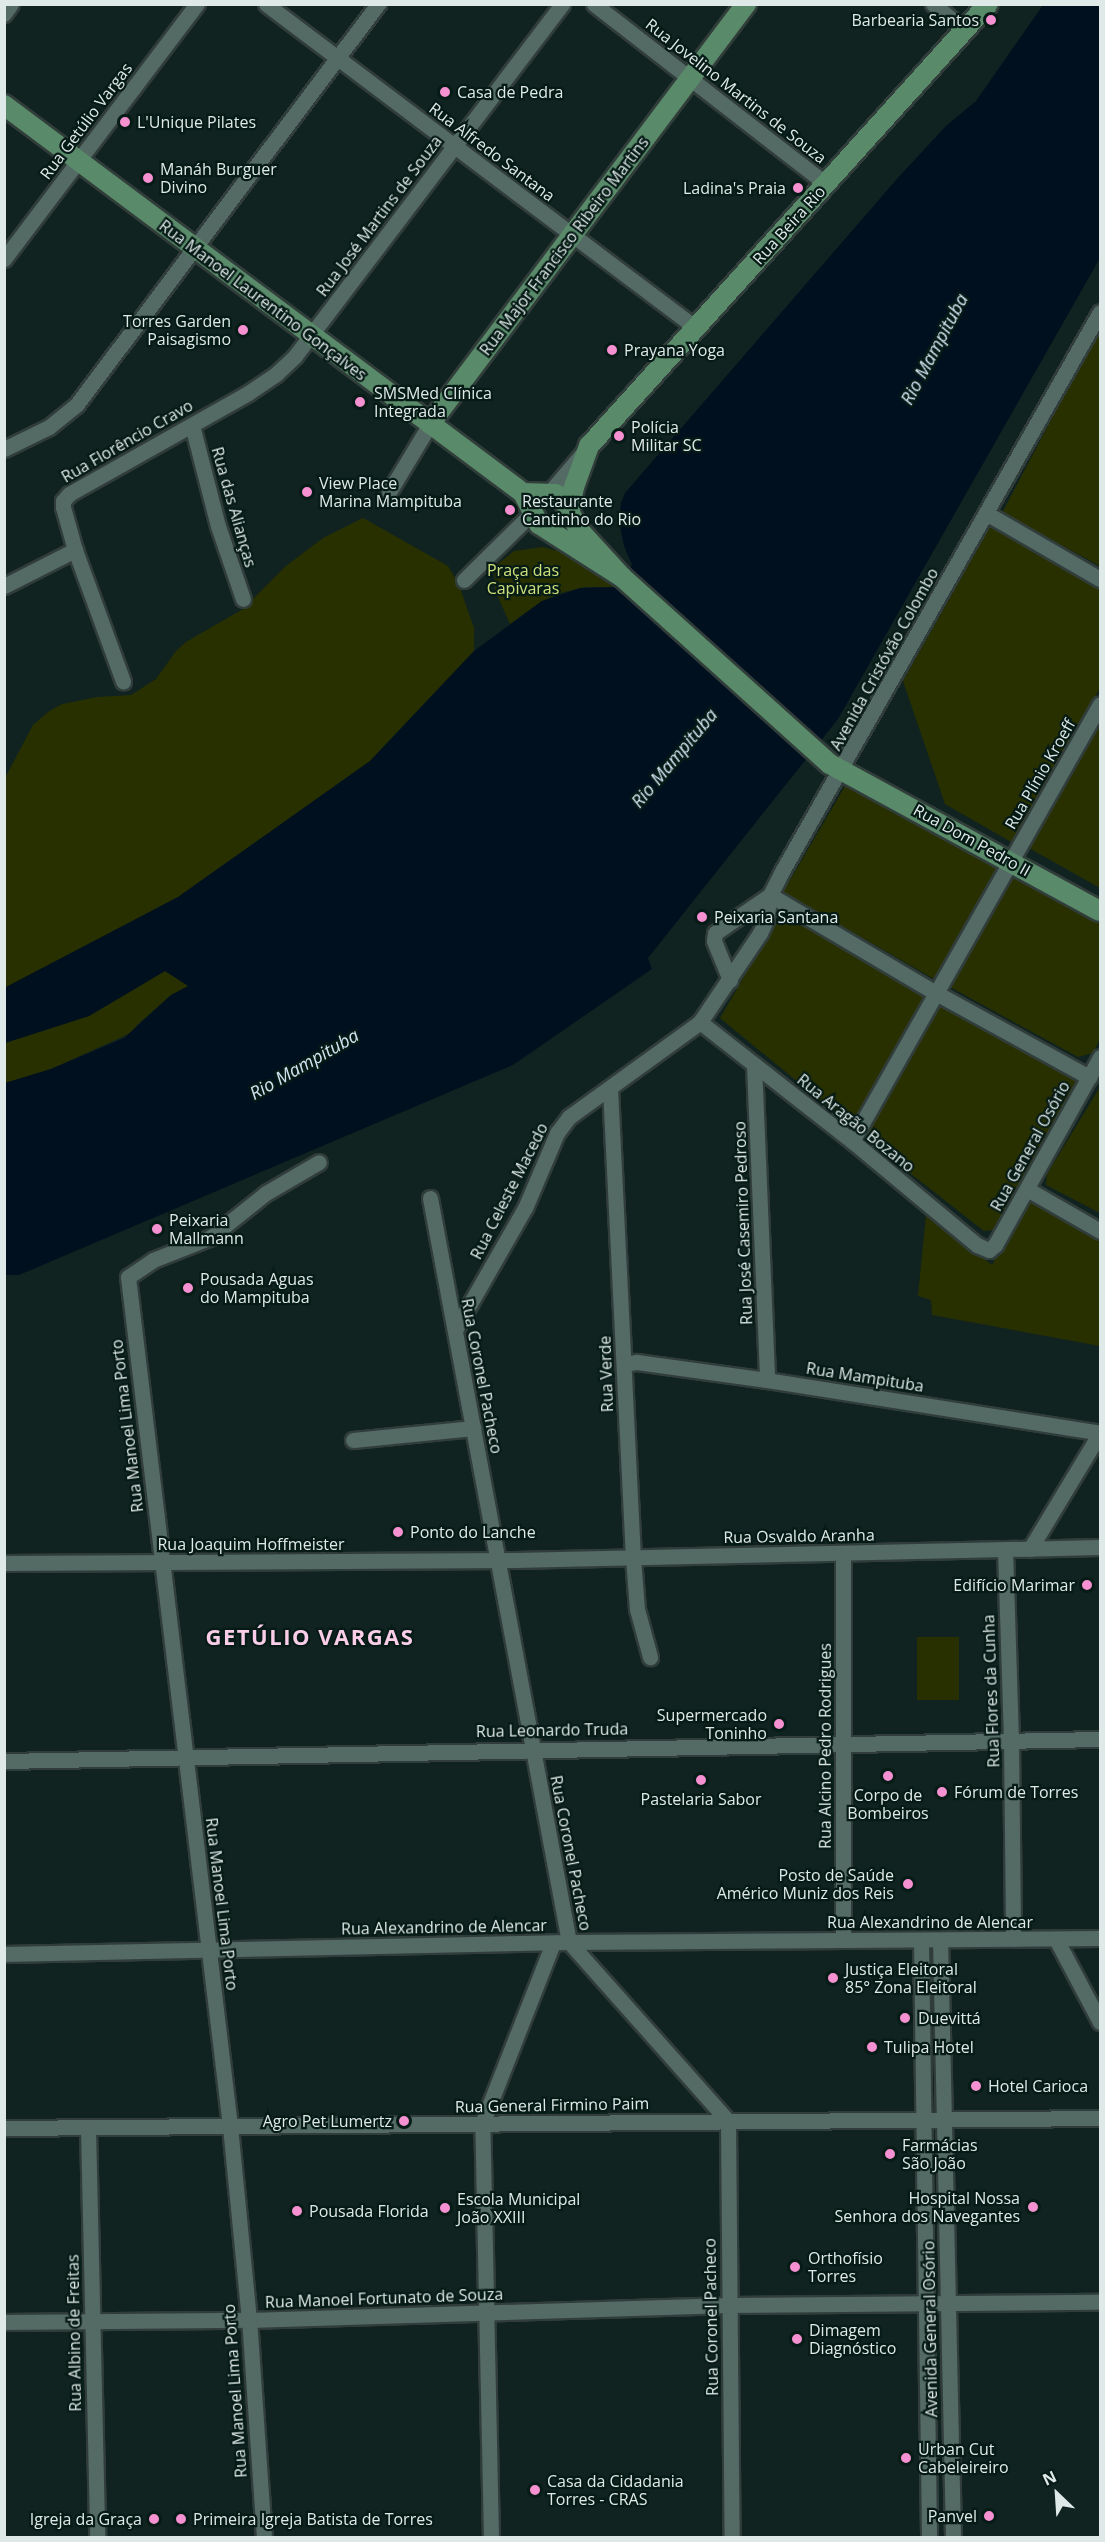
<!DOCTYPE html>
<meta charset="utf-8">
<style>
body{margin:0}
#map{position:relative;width:1105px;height:2542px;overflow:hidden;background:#102320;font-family:"Open Sans",sans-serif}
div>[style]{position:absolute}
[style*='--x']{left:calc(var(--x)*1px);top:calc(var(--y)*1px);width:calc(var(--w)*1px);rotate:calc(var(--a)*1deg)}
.green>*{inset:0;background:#293000}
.water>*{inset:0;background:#01101e}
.roads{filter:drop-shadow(2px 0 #313d3a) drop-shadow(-2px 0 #313d3a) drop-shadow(0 2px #313d3a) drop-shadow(0 -2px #313d3a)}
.minor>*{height:15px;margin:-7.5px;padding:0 7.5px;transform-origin:7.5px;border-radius:7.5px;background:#546a65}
.major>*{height:20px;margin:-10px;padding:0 10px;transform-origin:10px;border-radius:10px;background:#598a69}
.dots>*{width:16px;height:16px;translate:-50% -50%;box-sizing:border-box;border:3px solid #061a16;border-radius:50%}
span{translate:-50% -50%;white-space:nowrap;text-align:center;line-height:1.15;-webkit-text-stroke:4.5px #061a16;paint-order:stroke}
.poi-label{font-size:16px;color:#dfeae8}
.right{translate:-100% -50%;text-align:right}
.left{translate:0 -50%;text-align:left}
.street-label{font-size:16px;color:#dfeae8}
.park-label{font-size:16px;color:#cee07b}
.water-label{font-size:18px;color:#d5e4f3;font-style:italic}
.district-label{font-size:22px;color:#facee8;font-weight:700;letter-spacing:1.5px}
.frame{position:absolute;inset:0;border:6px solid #dfeae8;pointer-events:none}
.north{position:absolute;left:1027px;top:2464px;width:60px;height:60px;-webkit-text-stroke:4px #061a16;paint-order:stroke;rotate:335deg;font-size:16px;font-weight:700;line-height:24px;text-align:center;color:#dfeae8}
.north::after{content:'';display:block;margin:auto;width:21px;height:27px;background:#dfeae8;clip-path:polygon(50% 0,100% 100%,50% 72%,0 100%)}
</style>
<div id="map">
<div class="green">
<div style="clip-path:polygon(1100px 327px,1100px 566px,1002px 513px)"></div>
<div style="clip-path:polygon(363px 518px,448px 566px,459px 585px,474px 628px,474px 651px,370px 761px,178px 897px,5px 988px,5px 778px,33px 725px,48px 712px,62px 704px,98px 697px,131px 695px,139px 690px,156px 679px,176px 651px,186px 642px,243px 609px,286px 566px,323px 538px)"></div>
<div style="clip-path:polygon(990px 527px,1100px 587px,1100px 688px,1013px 843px,945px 804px,903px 681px)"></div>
<div style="clip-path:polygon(543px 547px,561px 552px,587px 565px,613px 587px,586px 587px,564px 592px,542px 601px,510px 624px,495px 590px,494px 567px,514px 551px)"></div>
<div style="clip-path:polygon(1100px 719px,1100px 888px,1029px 848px)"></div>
<div style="clip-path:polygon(851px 776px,1002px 864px,934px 979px,783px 892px)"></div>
<div style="clip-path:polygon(1013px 869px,1100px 918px,1100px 1039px,1093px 1053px,1078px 1057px,948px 986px)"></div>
<div style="clip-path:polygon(787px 915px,927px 993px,856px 1121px,843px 1119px,720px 1018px,775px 923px)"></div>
<div style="clip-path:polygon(165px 971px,189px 986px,171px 995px,137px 1025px,133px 1032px,51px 1069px,5px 1083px,5px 1043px,89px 1016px)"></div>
<div style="clip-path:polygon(940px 1000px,1078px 1078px,995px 1230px,984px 1231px,869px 1141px,866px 1130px)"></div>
<div style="clip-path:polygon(1100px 1087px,1100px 1213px,1046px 1185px,1047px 1174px)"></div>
<div style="clip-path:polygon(1039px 1197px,1100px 1236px,1100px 1346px,932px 1315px,931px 1300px,918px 1296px,926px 1215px,992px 1265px,1028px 1200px)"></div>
<div style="clip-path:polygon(917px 1637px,959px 1637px,959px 1700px,917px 1700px)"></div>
</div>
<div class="water">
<div style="clip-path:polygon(1043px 5px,1100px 5px,1100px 258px,838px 719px,648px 958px,652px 969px,513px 1065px,19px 1275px,5px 1275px,5px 1083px,51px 1069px,124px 1038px,171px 995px,188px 986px,165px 971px,89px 1016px,5px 1043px,4px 988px,178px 897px,370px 761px,474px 651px,542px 601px,580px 588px,617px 587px,632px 565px,624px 546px,619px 521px,621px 503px,625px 493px,896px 180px,946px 126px,976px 101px)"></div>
</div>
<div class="roads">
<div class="minor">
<div style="--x:266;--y:4;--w:538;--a:37"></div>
<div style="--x:594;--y:4;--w:294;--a:37.8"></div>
<div style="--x:933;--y:4;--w:41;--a:39.1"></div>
<div style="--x:4;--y:14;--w:12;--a:-55"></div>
<div style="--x:4;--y:259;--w:320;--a:-52.9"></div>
<div style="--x:192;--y:425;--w:104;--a:75.6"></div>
<div style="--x:218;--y:526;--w:77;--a:71.1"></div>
<div style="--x:4;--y:449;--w:50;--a:-26.1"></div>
<div style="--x:49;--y:427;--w:36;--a:-39"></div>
<div style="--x:77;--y:404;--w:501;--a:-53.04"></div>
<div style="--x:389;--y:492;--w:79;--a:-58.9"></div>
<div style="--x:548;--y:494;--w:54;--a:-49.5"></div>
<div style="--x:986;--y:513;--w:132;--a:30.1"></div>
<div style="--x:75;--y:550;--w:140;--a:69.9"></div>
<div style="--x:464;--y:580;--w:97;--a:-44.6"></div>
<div style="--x:4;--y:586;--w:80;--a:-26.9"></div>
<div style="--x:75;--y:550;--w:45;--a:-105.6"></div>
<div style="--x:63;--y:507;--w:6;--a:-90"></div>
<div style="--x:63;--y:501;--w:9;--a:-49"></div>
<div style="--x:69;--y:494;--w:206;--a:-29.4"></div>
<div style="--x:248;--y:393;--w:34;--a:-34"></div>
<div style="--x:276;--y:374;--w:26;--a:-43"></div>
<div style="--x:295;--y:356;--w:442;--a:-52.8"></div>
<div style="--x:770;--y:895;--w:193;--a:30.6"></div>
<div style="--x:936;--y:993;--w:175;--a:28.8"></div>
<div style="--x:730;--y:980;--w:42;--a:-112.3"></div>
<div style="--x:714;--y:941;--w:8;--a:-83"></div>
<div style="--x:715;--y:933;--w:67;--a:-34.6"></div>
<div style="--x:700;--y:1022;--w:193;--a:38.1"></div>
<div style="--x:852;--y:1141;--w:163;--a:39.8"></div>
<div style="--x:977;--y:1245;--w:13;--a:23"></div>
<div style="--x:989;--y:1250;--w:8;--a:-40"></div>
<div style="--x:995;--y:1245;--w:215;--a:-60.8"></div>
<div style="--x:754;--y:1065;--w:315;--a:87.6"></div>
<div style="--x:610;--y:1088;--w:471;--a:87.2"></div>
<div style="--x:633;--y:1558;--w:51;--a:85.5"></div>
<div style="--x:637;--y:1609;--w:50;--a:74.8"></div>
<div style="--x:852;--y:1141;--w:502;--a:-60.42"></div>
<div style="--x:1027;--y:1189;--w:84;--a:29.9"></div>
<div style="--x:430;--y:1198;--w:757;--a:79.42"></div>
<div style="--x:569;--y:1942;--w:239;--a:48.4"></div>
<div style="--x:728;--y:2121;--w:417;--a:89.5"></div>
<div style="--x:455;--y:1330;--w:141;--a:-60.2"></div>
<div style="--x:525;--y:1208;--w:82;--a:-66.9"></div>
<div style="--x:557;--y:1133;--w:20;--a:-53"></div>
<div style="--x:569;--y:1117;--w:162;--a:-35.9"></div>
<div style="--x:700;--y:1022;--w:107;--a:-56"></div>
<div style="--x:760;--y:933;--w:14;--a:-65"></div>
<div style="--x:766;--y:920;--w:25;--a:-81"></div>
<div style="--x:770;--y:895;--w:25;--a:-63"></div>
<div style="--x:781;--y:873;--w:645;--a:-60.38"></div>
<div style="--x:624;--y:1364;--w:13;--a:-9"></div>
<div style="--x:637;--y:1362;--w:131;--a:7.9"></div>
<div style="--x:767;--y:1380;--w:337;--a:9"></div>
<div style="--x:353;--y:1440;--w:121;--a:-5.7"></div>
<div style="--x:1005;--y:1549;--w:190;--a:88.2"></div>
<div style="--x:1011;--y:1739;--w:200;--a:89.4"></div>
<div style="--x:1030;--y:1549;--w:135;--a:-58.9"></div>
<div style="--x:843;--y:1553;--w:387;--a:90"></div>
<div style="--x:4;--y:1563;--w:510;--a:-0.34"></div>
<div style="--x:514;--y:1560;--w:586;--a:-1.27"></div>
<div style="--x:4;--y:1761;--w:1096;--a:-1.15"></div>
<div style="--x:1056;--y:1939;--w:94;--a:62.1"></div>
<div style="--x:921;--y:1940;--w:598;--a:89.23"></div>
<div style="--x:940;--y:1940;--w:598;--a:88.75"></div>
<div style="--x:4;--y:1954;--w:565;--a:-1.22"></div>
<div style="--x:569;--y:1942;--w:531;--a:-0.43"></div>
<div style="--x:4;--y:2128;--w:1096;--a:-0.52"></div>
<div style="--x:88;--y:2128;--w:410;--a:88.7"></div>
<div style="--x:4;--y:2322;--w:245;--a:-0.5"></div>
<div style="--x:249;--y:2320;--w:480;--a:-1.8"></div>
<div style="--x:729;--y:2305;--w:371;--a:-0.5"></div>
<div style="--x:264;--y:2538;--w:219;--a:-93.9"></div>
<div style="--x:249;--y:2320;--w:195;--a:-95.6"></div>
<div style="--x:230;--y:2126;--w:855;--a:-96.85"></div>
<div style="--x:128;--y:1277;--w:30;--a:-34"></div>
<div style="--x:153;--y:1260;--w:62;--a:-21.6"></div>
<div style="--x:211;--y:1237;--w:70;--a:-38.7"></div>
<div style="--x:266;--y:1193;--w:61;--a:-30.3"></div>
<div style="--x:491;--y:2538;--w:414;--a:-91.2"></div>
<div style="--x:482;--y:2124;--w:194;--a:-68.6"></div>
</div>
<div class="major">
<div style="--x:4;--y:105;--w:648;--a:36.78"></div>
<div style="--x:523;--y:493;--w:35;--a:63"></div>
<div style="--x:539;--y:524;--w:98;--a:32.6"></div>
<div style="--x:430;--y:424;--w:526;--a:-53.04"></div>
<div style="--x:523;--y:493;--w:32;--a:2"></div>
<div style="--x:555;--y:494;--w:8;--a:23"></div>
<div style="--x:562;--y:497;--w:36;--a:63"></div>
<div style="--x:578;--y:529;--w:65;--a:47.5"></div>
<div style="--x:622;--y:577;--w:280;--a:42"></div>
<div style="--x:830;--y:764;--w:307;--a:28.6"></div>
<div style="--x:569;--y:515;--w:28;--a:-80"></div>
<div style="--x:574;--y:487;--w:44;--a:-69.9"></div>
<div style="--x:589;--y:446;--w:595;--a:-47.93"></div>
</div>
</div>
<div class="dots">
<div style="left:991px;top:20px;background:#f590d1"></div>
<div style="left:445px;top:92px;background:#f590d1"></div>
<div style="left:125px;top:122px;background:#f590d1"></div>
<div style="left:148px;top:178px;background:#f590d1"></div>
<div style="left:798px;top:188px;background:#f590d1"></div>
<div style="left:243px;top:330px;background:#f590d1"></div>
<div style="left:612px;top:350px;background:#f590d1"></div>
<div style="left:360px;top:402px;background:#f590d1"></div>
<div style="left:619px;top:436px;background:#f590d1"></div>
<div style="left:307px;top:492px;background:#f590d1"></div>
<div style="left:510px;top:510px;background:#f590d1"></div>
<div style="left:702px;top:917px;background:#f590d1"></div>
<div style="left:157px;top:1229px;background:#f590d1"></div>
<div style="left:188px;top:1288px;background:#f590d1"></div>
<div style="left:398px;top:1532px;background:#f590d1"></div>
<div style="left:1087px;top:1585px;background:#f590d1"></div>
<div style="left:779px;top:1724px;background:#f590d1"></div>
<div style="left:888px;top:1776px;background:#f590d1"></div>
<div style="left:701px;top:1780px;background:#f590d1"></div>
<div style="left:942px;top:1792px;background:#f590d1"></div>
<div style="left:908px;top:1884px;background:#f590d1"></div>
<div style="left:833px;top:1978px;background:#f590d1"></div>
<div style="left:905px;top:2018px;background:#f590d1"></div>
<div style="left:872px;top:2047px;background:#f590d1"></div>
<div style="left:976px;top:2086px;background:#f590d1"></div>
<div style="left:404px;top:2121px;background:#f590d1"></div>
<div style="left:890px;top:2154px;background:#f590d1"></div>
<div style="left:1033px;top:2207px;background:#f590d1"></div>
<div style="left:445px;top:2208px;background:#f590d1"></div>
<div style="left:297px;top:2211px;background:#f590d1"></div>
<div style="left:795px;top:2267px;background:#f590d1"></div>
<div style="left:797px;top:2339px;background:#f590d1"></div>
<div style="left:906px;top:2458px;background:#f590d1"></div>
<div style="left:535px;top:2490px;background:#f590d1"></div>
<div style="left:989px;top:2516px;background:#f590d1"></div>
<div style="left:154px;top:2519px;background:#f590d1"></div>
<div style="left:181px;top:2519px;background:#f590d1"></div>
</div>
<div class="poi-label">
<span class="right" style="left:979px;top:20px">Barbearia Santos</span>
<span class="left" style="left:457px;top:92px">Casa de Pedra</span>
<span class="left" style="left:137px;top:122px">L'Unique Pilates</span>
<span class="left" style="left:160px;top:178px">Manáh Burguer<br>Divino</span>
<span class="right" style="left:786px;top:188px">Ladina's Praia</span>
<span class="right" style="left:231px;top:330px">Torres Garden<br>Paisagismo</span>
<span class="left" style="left:624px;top:350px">Prayana Yoga</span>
<span class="left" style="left:374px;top:402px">SMSMed Clínica<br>Integrada</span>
<span class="left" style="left:631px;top:436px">Polícia<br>Militar SC</span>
<span class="left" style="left:319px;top:492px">View Place<br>Marina Mampituba</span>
<span class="left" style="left:522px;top:510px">Restaurante<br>Cantinho do Rio</span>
<span class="left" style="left:714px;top:917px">Peixaria Santana</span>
<span class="left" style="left:169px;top:1229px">Peixaria<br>Mallmann</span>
<span class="left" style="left:200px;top:1288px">Pousada Aguas<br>do Mampituba</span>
<span class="left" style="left:410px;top:1532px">Ponto do Lanche</span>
<span class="right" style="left:1075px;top:1585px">Edifício Marimar</span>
<span class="right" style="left:767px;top:1724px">Supermercado<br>Toninho</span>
<span class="left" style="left:954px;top:1792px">Fórum de Torres</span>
<span style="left:888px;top:1804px">Corpo de<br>Bombeiros</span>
<span style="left:701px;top:1799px">Pastelaria Sabor</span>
<span class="right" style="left:894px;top:1884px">Posto de Saúde<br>Américo Muniz dos Reis</span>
<span class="left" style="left:845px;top:1978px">Justiça Eleitoral<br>85° Zona Eleitoral</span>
<span class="left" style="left:918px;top:2018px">Duevittá</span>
<span class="left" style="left:884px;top:2047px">Tulipa Hotel</span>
<span class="left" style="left:988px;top:2086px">Hotel Carioca</span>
<span class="right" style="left:392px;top:2121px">Agro Pet Lumertz</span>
<span class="left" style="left:902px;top:2154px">Farmácias<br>São João</span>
<span class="right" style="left:1020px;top:2207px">Hospital Nossa<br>Senhora dos Navegantes</span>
<span class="left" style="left:457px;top:2208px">Escola Municipal<br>João XXIII</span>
<span class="left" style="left:309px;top:2211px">Pousada Florida</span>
<span class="left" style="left:808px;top:2267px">Orthofísio<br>Torres</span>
<span class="left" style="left:809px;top:2339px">Dimagem<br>Diagnóstico</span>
<span class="left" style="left:918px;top:2458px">Urban Cut<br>Cabeleireiro</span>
<span class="left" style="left:547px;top:2490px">Casa da Cidadania<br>Torres - CRAS</span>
<span class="right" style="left:977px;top:2516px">Panvel</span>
<span class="right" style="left:142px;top:2519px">Igreja da Graça</span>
<span class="left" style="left:193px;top:2519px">Primeira Igreja Batista de Torres</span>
</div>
<div class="street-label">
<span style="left:736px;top:91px;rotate:38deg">Rua Jovelino Martins de Souza</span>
<span style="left:86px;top:121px;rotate:-53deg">Rua Getúlio Vargas</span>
<span style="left:492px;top:152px;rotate:37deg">Rua Alfredo Santana</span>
<span style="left:379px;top:216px;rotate:-53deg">Rua José Martins de Souza</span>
<span style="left:789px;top:225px;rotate:-48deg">Rua Beira Rio</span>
<span style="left:564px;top:246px;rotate:-53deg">Rua Major Francisco Ribeiro Martins</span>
<span style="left:263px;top:300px;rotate:37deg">Rua Manoel Laurentino Gonçalves</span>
<span style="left:127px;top:441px;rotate:-30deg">Rua Florêncio Cravo</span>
<span style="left:234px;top:507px;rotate:74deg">Rua das Alianças</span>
<span style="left:884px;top:659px;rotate:-61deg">Avenida Cristóvão Colombo</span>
<span style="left:1040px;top:774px;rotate:-60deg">Rua Plínio Kroeff</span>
<span style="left:972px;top:840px;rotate:29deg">Rua Dom Pedro II</span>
<span style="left:856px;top:1123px;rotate:39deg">Rua Aragão Bozano</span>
<span style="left:1030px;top:1146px;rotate:-61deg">Rua General Osório</span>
<span style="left:509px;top:1191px;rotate:-63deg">Rua Celeste Macedo</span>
<span style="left:743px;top:1223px;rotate:-92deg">Rua José Casemiro Pedroso</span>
<span style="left:606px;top:1374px;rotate:-92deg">Rua Verde</span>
<span style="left:482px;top:1376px;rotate:79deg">Rua Coronel Pacheco</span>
<span style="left:865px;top:1377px;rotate:9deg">Rua Mampituba</span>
<span style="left:127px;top:1426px;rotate:-97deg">Rua Manoel Lima Porto</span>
<span style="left:799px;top:1536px;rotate:-1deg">Rua Osvaldo Aranha</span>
<span style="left:251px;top:1544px">Rua Joaquim Hoffmeister</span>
<span style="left:991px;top:1691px;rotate:-92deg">Rua Flores da Cunha</span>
<span style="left:552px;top:1730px;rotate:-1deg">Rua Leonardo Truda</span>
<span style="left:825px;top:1746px;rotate:-90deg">Rua Alcino Pedro Rodrigues</span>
<span style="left:571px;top:1853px;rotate:79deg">Rua Coronel Pacheco</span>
<span style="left:222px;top:1904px;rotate:83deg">Rua Manoel Lima Porto</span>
<span style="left:930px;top:1922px">Rua Alexandrino de Alencar</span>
<span style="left:444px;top:1927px;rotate:-1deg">Rua Alexandrino de Alencar</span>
<span style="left:552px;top:2105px;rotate:-1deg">Rua General Firmino Paim</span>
<span style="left:384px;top:2298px;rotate:-2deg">Rua Manoel Fortunato de Souza</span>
<span style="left:711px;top:2317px;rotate:-91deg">Rua Coronel Pacheco</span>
<span style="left:930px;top:2329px;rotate:-91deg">Avenida General Osório</span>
<span style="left:74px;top:2333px;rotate:-91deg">Rua Albino de Freitas</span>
<span style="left:235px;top:2391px;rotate:-94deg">Rua Manoel Lima Porto</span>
</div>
<div class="park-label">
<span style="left:523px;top:579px">Praça das<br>Capivaras</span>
</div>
<div class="water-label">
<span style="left:934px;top:349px;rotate:-62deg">Rio Mampituba</span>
<span style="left:674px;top:758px;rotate:-50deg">Rio Mampituba</span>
<span style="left:304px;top:1064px;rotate:-30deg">Rio Mampituba</span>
</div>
<div class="district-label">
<span style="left:310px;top:1637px">GETÚLIO VARGAS</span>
</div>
<div class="frame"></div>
<div class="north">N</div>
</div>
